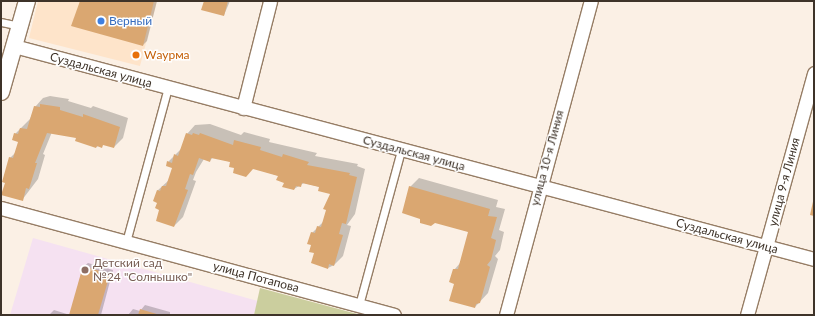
<!DOCTYPE html>
<meta charset="utf-8">
<style>
body{margin:0}
#map{position:relative;width:815px;height:316px;overflow:hidden;background:#fbf0e5;font-family:Lato,sans-serif}
div>[style]{position:absolute}
[style*='--x']{left:calc(var(--x)*1px);top:calc(var(--y)*1px);width:calc(var(--w)*1px);rotate:calc(var(--a)*1deg)}
.built>*{inset:0;background:#fee4ca}
.education>*{inset:0;background:#f5e1f1}
.green>*{inset:0;background:#cbce9e}
.shadow>*{inset:0;background:#0003}
.building>*{inset:0;background:#daa771}
.roads{filter:drop-shadow(1px 0 #967d65) drop-shadow(-1px 0 #967d65) drop-shadow(0 1px #967d65) drop-shadow(0 -1px #967d65)}
.service>*{height:7px;margin:-3.5px;padding:0 3.5px;transform-origin:3.5px;border-radius:3.5px;background:#fff}
.minor>*{height:13px;margin:-6.5px;padding:0 6.5px;transform-origin:6.5px;border-radius:6.5px;background:#fff}
.tertiary>*{height:16px;margin:-8px;padding:0 8px;transform-origin:8px;border-radius:8px;background:#fff}
.dots>*{width:11px;height:11px;translate:-50% -50%;box-sizing:border-box;border:2px solid #fff;border-radius:50%}
span{translate:-50% -50%;white-space:nowrap;text-align:center;line-height:1.15;-webkit-text-stroke:3px #fff;paint-order:stroke}
.shop-label{font-size:12px;color:#366cbe}
.left{translate:0 -50%;text-align:left}
.food-label{font-size:12px;color:#c56008}
.street-label{font-size:12px;color:#3e3329}
.education-label{font-size:12px;color:#785e54}
.frame{position:absolute;inset:0;border:2px solid #3e3329;pointer-events:none}
</style>
<div id="map">
<div class="built">
<div style="clip-path:polygon(38px 1px,157px 1px,140px 66px,29px 38px)"></div>
</div>
<div class="education">
<div style="clip-path:polygon(33px 238px,258px 301px,254px 315px,10px 315px)"></div>
</div>
<div class="green">
<div style="clip-path:polygon(260px 288px,361px 315px,254px 315px)"></div>
</div>
<div class="shadow">
<div style="clip-path:polygon(81px 1px,157px 1px,147px 41px,143px 45px)"></div>
<div style="clip-path:polygon(205px 1px,230px 1px,224px 15px)"></div>
<div style="clip-path:polygon(50px 96px,69px 99px,68px 101px,91px 108px,93px 106px,128px 118px,123px 138px,114px 147px,104px 144px,96px 147px,77px 137px,52px 132px,43px 154px,45px 155px,38px 179px,22px 200px,6px 182px,10px 158px,15px 153px,19px 142px,15px 134px,30px 119px,35px 107px,43px 98px)"></div>
<div style="clip-path:polygon(210px 124px,241px 135px,244px 132px,270px 139px,269px 142px,317px 153px,315px 156px,358px 164px,357px 166px,365px 169px,355px 214px,347px 225px,351px 226px,343px 256px,334px 265px,328px 268px,315px 253px,312px 233px,325px 220px,332px 194px,320px 187px,304px 183px,294px 189px,279px 176px,253px 168px,235px 168px,231px 162px,213px 157px,210px 161px,204px 159px,196px 172px,193px 180px,196px 181px,183px 217px,174px 226px,160px 210px,157px 191px,169px 180px,173px 167px,168px 162px,182px 148px,187px 134px,195px 125px)"></div>
<div style="clip-path:polygon(419px 178px,498px 200px,496px 207px,505px 209px,499px 230px,504px 232px,500px 250px,495px 256px,498px 259px,488px 293px,475px 307px,455px 283px,454px 270px,461px 262px,470px 232px,421px 218px,410px 187px)"></div>
<div style="clip-path:polygon(88px 263px,113px 270px,101px 315px,49px 315px,54px 310px,70px 315px,83px 267px)"></div>
<div style="clip-path:polygon(145px 305px,170px 312px,170px 315px,128px 315px,133px 309px,140px 311px)"></div>
</div>
<div class="building">
<div style="clip-path:polygon(80px 1px,154px 1px,143px 46px,71px 26px)"></div>
<div style="clip-path:polygon(204px 1px,228px 1px,224px 16px,201px 10px)"></div>
<div style="clip-path:polygon(40px 104px,60px 107px,60px 110px,83px 117px,83px 114px,120px 127px,114px 148px,103px 145px,102px 148px,97px 146px,96px 148px,75px 141px,76px 138px,47px 133px,35px 163px,37px 163px,29px 189px,26px 188px,23px 201px,1px 195px,5px 183px,2px 182px,9px 157px,13px 158px,18px 142px,12px 140px,14px 133px,18px 134px,20px 128px,27px 129px,34px 106px,40px 107px)"></div>
<div style="clip-path:polygon(186px 133px,192px 135px,193px 133px,199px 135px,200px 133px,233px 145px,234px 140px,261px 147px,260px 150px,282px 157px,283px 154px,309px 162px,307px 165px,350px 173px,349px 175px,357px 177px,346px 224px,342px 223px,339px 234px,343px 235px,334px 266px,329px 264px,328px 269px,311px 263px,314px 253px,309px 252px,311px 245px,307px 244px,311px 232px,315px 233px,317px 226px,321px 227px,326px 210px,323px 209px,330px 194px,318px 191px,319px 187px,302px 183px,301px 187px,296px 186px,294px 190px,282px 187px,284px 183px,276px 180px,278px 176px,253px 169px,246px 177px,233px 173px,234px 168px,229px 167px,230px 162px,211px 158px,210px 162px,199px 158px,193px 175px,190px 174px,185px 189px,188px 190px,174px 227px,156px 221px,159px 210px,155px 208px,157px 203px,153px 201px,157px 190px,160px 191px,162px 186px,166px 186px,172px 168px,166px 166px,167px 161px,172px 163px,174px 154px,178px 156px)"></div>
<div style="clip-path:polygon(409px 186px,490px 209px,488px 216px,497px 217px,491px 238px,496px 240px,491px 260px,487px 265px,490px 267px,480px 303px,476px 304px,475px 308px,449px 301px,454px 284px,449px 282px,453px 269px,458px 269px,468px 232px,435px 223px,431px 226px,420px 223px,420px 219px,402px 213px)"></div>
<div style="clip-path:polygon(814px 197px,814px 216px,810px 215px)"></div>
<div style="clip-path:polygon(83px 266px,110px 274px,98px 315px,69px 315px)"></div>
<div style="clip-path:polygon(140px 309px,160px 315px,138px 315px)"></div>
</div>
<div class="roads">
<div class="service">
<div style="--x:1;--y:22;--w:19;--a:12"></div>
<div style="--x:126;--y:242;--w:161;--a:-74.8"></div>
<div style="--x:359;--y:305;--w:161;--a:-74.8"></div>
</div>
<div class="minor">
<div style="--x:14;--y:46;--w:828;--a:14.91"></div>
<div style="--x:243;--y:108;--w:110;--a:-75.8"></div>
<div style="--x:1;--y:208;--w:407;--a:15.2"></div>
<div style="--x:506;--y:315;--w:325;--a:-74.9"></div>
<div style="--x:747;--y:315;--w:251;--a:-74.5"></div>
</div>
<div class="tertiary">
<div style="--x:1;--y:92;--w:95;--a:-74.1"></div>
</div>
</div>
<div class="dots">
<div style="left:101px;top:21px;background:#3f7fe0"></div>
<div style="left:136px;top:55px;background:#e8710a"></div>
<div style="left:85px;top:270px;background:#8d6e63"></div>
</div>
<div class="shop-label">
<span class="left" style="left:109px;top:21px">Верный</span>
</div>
<div class="food-label">
<span class="left" style="left:144px;top:55px">Wаурма</span>
</div>
<div class="street-label">
<span style="left:101px;top:70px;rotate:15deg">Суздальская улица</span>
<span style="left:414px;top:153px;rotate:15deg">Суздальская улица</span>
<span style="left:547px;top:158px;rotate:-75deg">улица 10-я Линия</span>
<span style="left:784px;top:182px;rotate:-75deg">улица 9-я Линия</span>
<span style="left:727px;top:236px;rotate:15deg">Суздальская улица</span>
<span style="left:256px;top:277px;rotate:15deg">улица Потапова</span>
</div>
<div class="education-label">
<span class="left" style="left:93px;top:270px">Детский сад<br>№24 "Солнышко"</span>
</div>
<div class="frame"></div>
</div>
